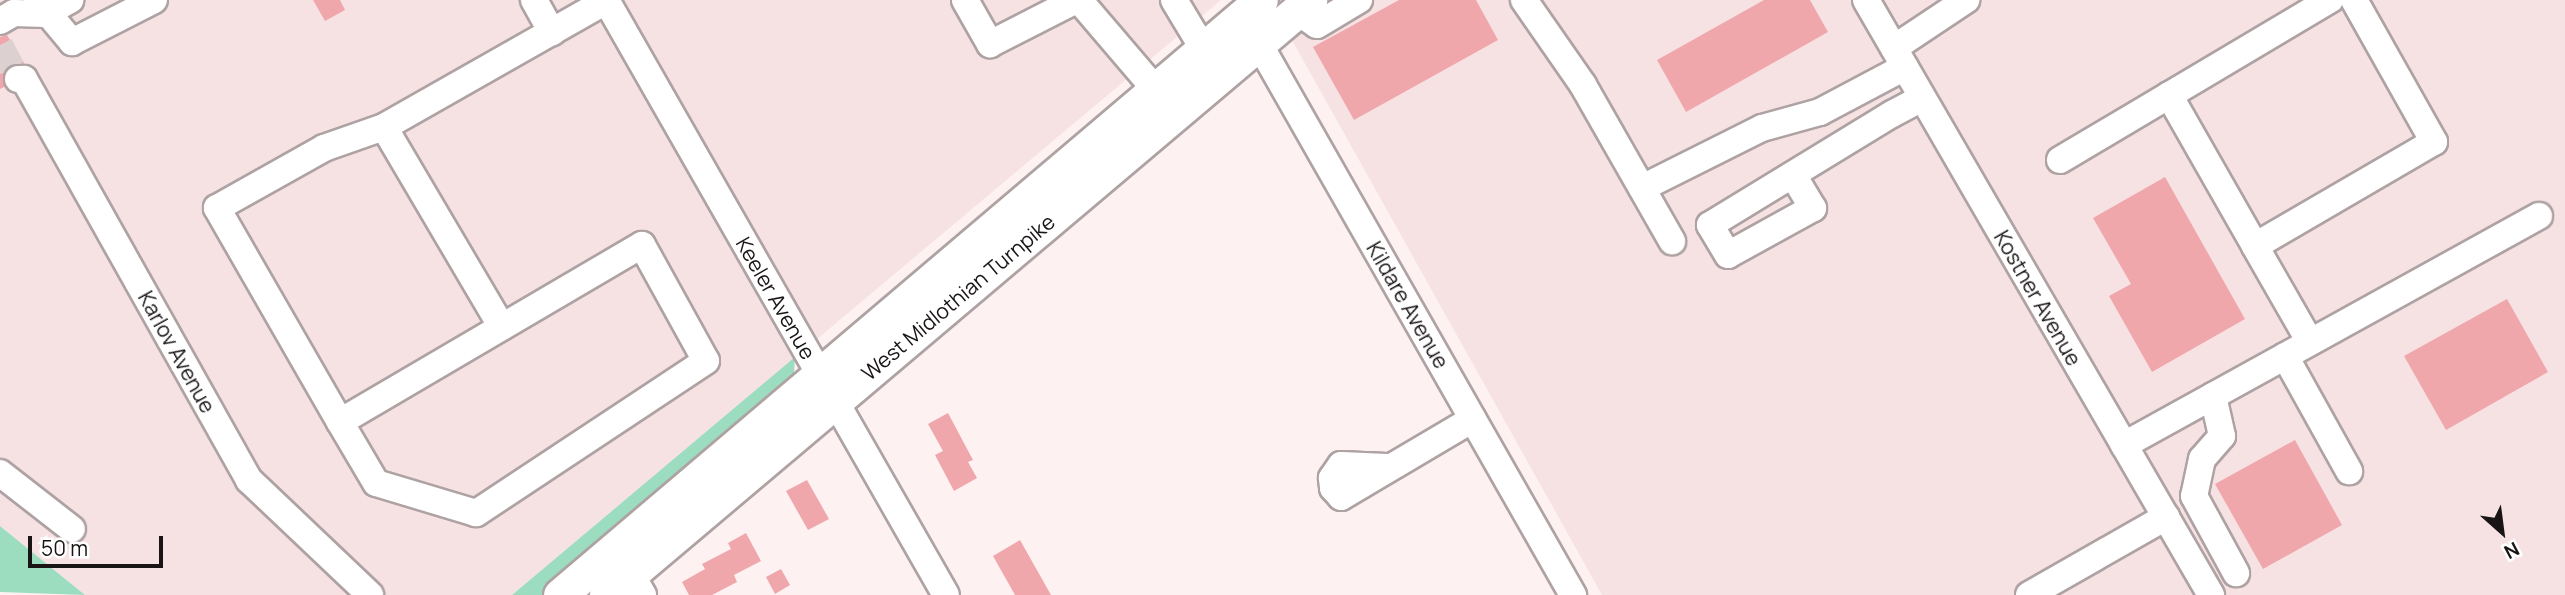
<!DOCTYPE html>
<style>
body{margin:0}
#map{position:relative;width:2565px;height:595px;overflow:hidden;background:#fef1f2;font-family:Manrope,sans-serif}
div>[style]{position:absolute}
[style*='--x']{left:calc(var(--x)*1px);top:calc(var(--y)*1px);width:calc(var(--w)*1px);rotate:calc(var(--a)*1deg)}
.built>*{inset:0;background:#f7e2e3}
.green>*{inset:0;background:#9dddbf}
.building>*{inset:0;background:#efa7ac}
.minor-tunnel>*{height:26px;margin-top:-13px;transform-origin:0;background:repeating-linear-gradient(90deg,#dcd0d1 0 26px,transparent 0 39px)}
.roads{filter:drop-shadow(2px 0 #aea2a3) drop-shadow(-2px 0 #aea2a3) drop-shadow(0 2px #aea2a3) drop-shadow(0 -2px #aea2a3)}
.minor>*{height:26px;margin:-13px;padding:0 13px;transform-origin:13px;border-radius:13px;background:#fff}
.major>*{height:33px;margin:-16.5px;padding:0 16.5px;transform-origin:16.5px;border-radius:16.5px;background:#fff}
span{translate:-50% -50%;white-space:nowrap;text-align:center;line-height:1.15;-webkit-text-stroke:5px #fff;paint-order:stroke}
.street-label{font-size:21px;color:#191515}
.north{position:absolute;left:2467px;top:497px;width:70px;height:70px;-webkit-text-stroke:5px #fff;paint-order:stroke;rotate:152deg;font-size:19px;font-weight:700;line-height:28px;text-align:center;color:#191515}
.north::after{content:'';display:block;margin:auto;width:24px;height:32px;background:#191515;clip-path:polygon(50% 0,100% 100%,50% 72%,0 100%)}
.scale{position:absolute;left:28px;top:536px;width:135px;height:32px;box-sizing:border-box;border:4px solid #191515;border-top:0;padding-left:9px;font-size:21px;line-height:24px;white-space:nowrap;color:#191515;-webkit-text-stroke:5px #fff;paint-order:stroke}
</style>
<div id="map">
<div class="built">
<div style="clip-path:polygon(0 0,1221px 0,512px 595px,85px 595px,0 526px)"></div>
<div style="clip-path:polygon(1327px 0,2565px 0,2565px 595px,1602px 595px,1288px 33px)"></div>
</div>
<div class="green">
<div style="clip-path:polygon(795px 357px,794px 374px,780px 388px,543px 595px,512px 595px)"></div>
<div style="clip-path:polygon(0 526px,85px 595px,0 592px)"></div>
</div>
<div class="building">
<div style="clip-path:polygon(313px 0,340px 0,345px 10px,325px 21px)"></div>
<div style="clip-path:polygon(1399px 0,1476px 0,1498px 40px,1354px 120px,1313px 47px)"></div>
<div style="clip-path:polygon(1764px 0,1810px 0,1828px 32px,1686px 112px,1657px 60px)"></div>
<div style="clip-path:polygon(7px 35px,24px 63px,5px 71px,4px 87px,0 89px,0 37px)"></div>
<div style="clip-path:polygon(2165px 177px,2245px 319px,2152px 372px,2109px 296px,2131px 284px,2093px 218px)"></div>
<div style="clip-path:polygon(2507px 299px,2548px 372px,2446px 430px,2404px 356px)"></div>
<div style="clip-path:polygon(948px 413px,973px 460px,968px 462px,977px 478px,954px 491px,935px 455px,943px 451px,928px 424px)"></div>
<div style="clip-path:polygon(2295px 440px,2342px 525px,2263px 569px,2215px 484px)"></div>
<div style="clip-path:polygon(807px 480px,829px 519px,808px 530px,786px 491px)"></div>
<div style="clip-path:polygon(746px 533px,761px 561px,734px 575px,737px 582px,712px 595px,689px 595px,682px 582px,705px 569px,702px 564px,731px 549px,728px 543px)"></div>
<div style="clip-path:polygon(1020px 540px,1051px 595px,1015px 595px,993px 556px)"></div>
<div style="clip-path:polygon(781px 569px,790px 585px,775px 594px,766px 577px)"></div>
</div>
<div class="minor-tunnel">
<div style="--x:0;--y:45;--w:38;--a:62"></div>
</div>
<div class="roads">
<div class="minor">
<div style="--x:37;--y:0;--w:55;--a:50.2"></div>
<div style="--x:72;--y:42;--w:92;--a:-27.1"></div>
<div style="--x:534;--y:0;--w:37;--a:61"></div>
<div style="--x:606;--y:0;--w:685;--a:60.26"></div>
<div style="--x:965;--y:0;--w:51;--a:60.4"></div>
<div style="--x:990;--y:44;--w:97;--a:-27.1"></div>
<div style="--x:1079;--y:0;--w:117;--a:49.5"></div>
<div style="--x:1174;--y:0;--w:76;--a:59"></div>
<div style="--x:1524;--y:0;--w:103;--a:55.2"></div>
<div style="--x:1583;--y:85;--w:180;--a:60.3"></div>
<div style="--x:1866;--y:0;--w:688;--a:59.89"></div>
<div style="--x:1297;--y:11;--w:24;--a:35"></div>
<div style="--x:1317;--y:25;--w:49;--a:-30.8"></div>
<div style="--x:0;--y:21;--w:16;--a:-30"></div>
<div style="--x:14;--y:13;--w:31;--a:2"></div>
<div style="--x:45;--y:14;--w:29;--a:-29"></div>
<div style="--x:1250;--y:28;--w:653;--a:60.33"></div>
<div style="--x:1894;--y:48;--w:87;--a:-33.7"></div>
<div style="--x:18;--y:79;--w:6;--a:0"></div>
<div style="--x:24;--y:79;--w:460;--a:60.7"></div>
<div style="--x:249;--y:480;--w:167;--a:43.5"></div>
<div style="--x:2169;--y:95;--w:174;--a:60.3"></div>
<div style="--x:384;--y:127;--w:232;--a:59.5"></div>
<div style="--x:2060;--y:160;--w:314;--a:-30.7"></div>
<div style="--x:1793;--y:175;--w:39;--a:59"></div>
<div style="--x:1813;--y:208;--w:97;--a:151.1"></div>
<div style="--x:1728;--y:255;--w:35;--a:-121"></div>
<div style="--x:1710;--y:225;--w:213;--a:-31.4"></div>
<div style="--x:1892;--y:114;--w:34;--a:-28"></div>
<div style="--x:1642;--y:188;--w:134;--a:-26.6"></div>
<div style="--x:1762;--y:128;--w:60;--a:-15.4"></div>
<div style="--x:1820;--y:112;--w:96;--a:-27.9"></div>
<div style="--x:2310;--y:342;--w:111;--a:-119.8"></div>
<div style="--x:2255;--y:246;--w:207;--a:-30.2"></div>
<div style="--x:2434;--y:142;--w:163;--a:-119.4"></div>
<div style="--x:2285;--y:356;--w:132;--a:60.9"></div>
<div style="--x:2213;--y:396;--w:41;--a:77.3"></div>
<div style="--x:2222;--y:436;--w:30;--a:131"></div>
<div style="--x:2202;--y:459;--w:38;--a:102"></div>
<div style="--x:2194;--y:496;--w:88;--a:61.4"></div>
<div style="--x:340;--y:422;--w:350;--a:-30.4"></div>
<div style="--x:642;--y:245;--w:132;--a:61.1"></div>
<div style="--x:706;--y:361;--w:276;--a:146.5"></div>
<div style="--x:476;--y:513;--w:104;--a:-163.3"></div>
<div style="--x:376;--y:483;--w:71;--a:-120.5"></div>
<div style="--x:340;--y:422;--w:247;--a:-119.9"></div>
<div style="--x:217;--y:208;--w:123;--a:-29.3"></div>
<div style="--x:324;--y:148;--w:64;--a:-19.3"></div>
<div style="--x:384;--y:127;--w:257;--a:-29.6"></div>
<div style="--x:2124;--y:445;--w:474;--a:-28.9"></div>
<div style="--x:1387;--y:467;--w:46;--a:-177.5"></div>
<div style="--x:1341;--y:465;--w:16;--a:125"></div>
<div style="--x:1332;--y:478;--w:10;--a:84"></div>
<div style="--x:1333;--y:488;--w:12;--a:48"></div>
<div style="--x:1341;--y:497;--w:153;--a:-30.6"></div>
<div style="--x:0;--y:473;--w:91;--a:37.9"></div>
<div style="--x:621;--y:557;--w:44;--a:59.9"></div>
<div style="--x:2029;--y:595;--w:158;--a:-29.7"></div>
</div>
<div class="major">
<div style="--x:560;--y:595;--w:919;--a:-40.32"></div>
<div style="--x:606;--y:595;--w:922;--a:-40.2"></div>
</div>
</div>
<div class="street-label">
<span style="left:958px;top:297px;rotate:-40deg">West Midlothian Turnpike</span>
<span style="left:776px;top:298px;rotate:60deg">Keeler Avenue</span>
<span style="left:2038px;top:298px;rotate:60deg">Kostner Avenue</span>
<span style="left:1408px;top:305px;rotate:60deg">Kildare Avenue</span>
<span style="left:177px;top:352px;rotate:61deg">Karlov Avenue</span>
</div>
<div class="north">N</div>
<div class="scale">50 m</div>
</div>
